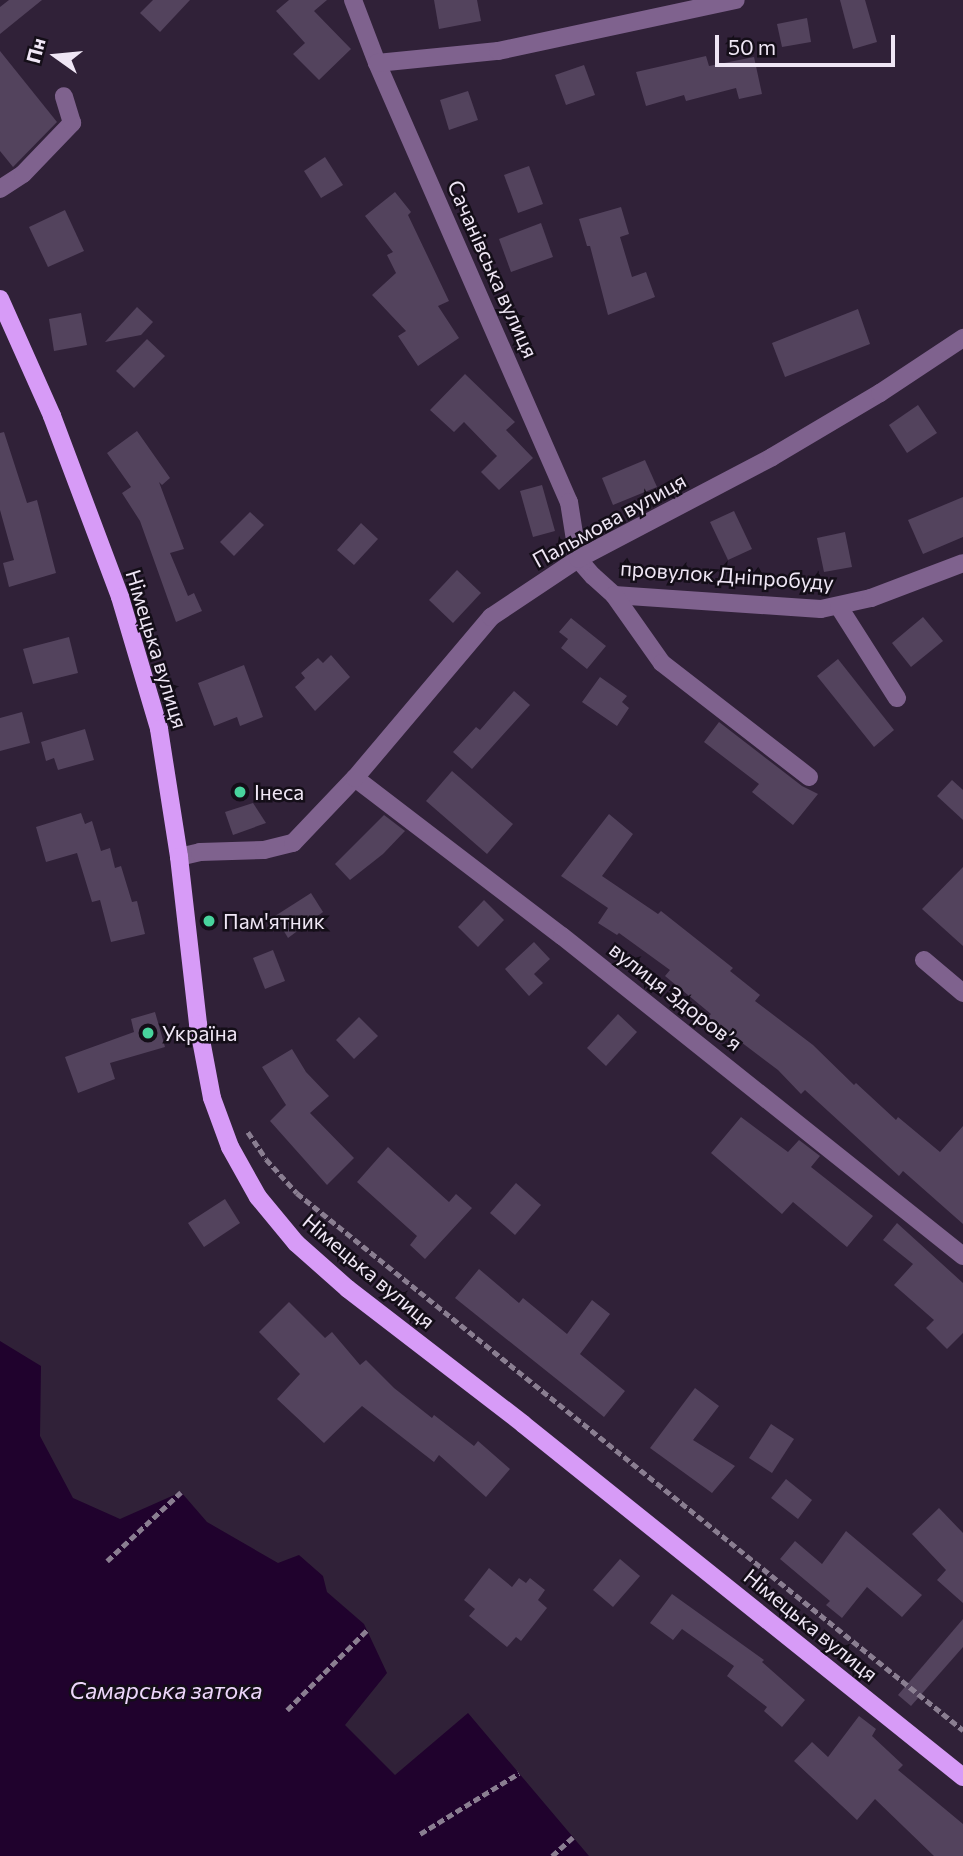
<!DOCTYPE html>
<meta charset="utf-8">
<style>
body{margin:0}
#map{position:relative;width:963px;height:1856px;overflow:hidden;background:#302138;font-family:Commissioner,sans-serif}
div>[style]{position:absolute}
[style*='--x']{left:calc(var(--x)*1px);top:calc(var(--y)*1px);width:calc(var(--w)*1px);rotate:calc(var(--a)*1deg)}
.water>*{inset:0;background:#20022d}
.building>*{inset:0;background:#53435d}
.path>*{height:4.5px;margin-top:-2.25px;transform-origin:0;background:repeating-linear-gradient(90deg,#8a7e91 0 7px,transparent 0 10.5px)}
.minor>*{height:18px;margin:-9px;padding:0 9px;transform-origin:9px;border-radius:9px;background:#7f628e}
.major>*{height:18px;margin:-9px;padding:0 9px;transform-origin:9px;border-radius:9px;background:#d79bf7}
.dots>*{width:19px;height:19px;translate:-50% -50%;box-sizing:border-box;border:4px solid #140e18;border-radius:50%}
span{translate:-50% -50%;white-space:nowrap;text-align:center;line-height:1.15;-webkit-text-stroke:5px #140e18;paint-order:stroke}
.street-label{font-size:21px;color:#efe6f5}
.poi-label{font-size:21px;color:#efe6f5}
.left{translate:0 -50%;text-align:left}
.water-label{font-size:23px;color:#eed7fc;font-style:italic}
.north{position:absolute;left:21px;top:21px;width:70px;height:70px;-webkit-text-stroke:5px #140e18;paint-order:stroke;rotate:285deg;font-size:19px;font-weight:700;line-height:28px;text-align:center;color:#efe6f5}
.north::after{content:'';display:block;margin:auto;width:24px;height:32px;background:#efe6f5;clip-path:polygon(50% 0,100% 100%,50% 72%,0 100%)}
.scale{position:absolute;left:715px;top:35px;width:180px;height:32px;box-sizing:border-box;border:4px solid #efe6f5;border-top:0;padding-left:9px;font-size:21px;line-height:24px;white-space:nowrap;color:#efe6f5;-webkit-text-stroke:5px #140e18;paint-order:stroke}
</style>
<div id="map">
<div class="water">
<div style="clip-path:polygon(0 1341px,41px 1366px,40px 1436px,73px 1498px,120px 1519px,181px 1492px,207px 1522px,278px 1563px,299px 1555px,323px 1576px,327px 1592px,364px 1624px,387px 1673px,345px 1725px,395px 1775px,468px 1713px,589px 1856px,0 1856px)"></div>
</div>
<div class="building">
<div style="clip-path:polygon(9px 0,42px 0,0 34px,0 7px)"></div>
<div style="clip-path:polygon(153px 0,190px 0,160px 32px,140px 13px)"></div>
<div style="clip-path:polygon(289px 0,327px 0,314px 11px,351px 49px,319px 80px,293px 54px,305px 43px,276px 11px)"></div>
<div style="clip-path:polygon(434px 0,477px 0,481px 21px,439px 29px)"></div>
<div style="clip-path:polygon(840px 0,865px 0,877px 42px,853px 49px)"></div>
<div style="clip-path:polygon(807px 18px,811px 42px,782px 47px,777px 24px)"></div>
<div style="clip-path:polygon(0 51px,57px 122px,13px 167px,0 151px)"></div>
<div style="clip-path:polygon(706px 56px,709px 66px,754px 57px,762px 94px,739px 99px,736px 88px,686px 101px,684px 95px,646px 106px,636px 72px)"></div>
<div style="clip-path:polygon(584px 65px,595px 95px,566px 105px,555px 75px)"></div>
<div style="clip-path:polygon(468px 91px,478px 120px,449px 130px,440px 100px)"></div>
<div style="clip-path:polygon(325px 157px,343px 185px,321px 198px,304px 171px)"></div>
<div style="clip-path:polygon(529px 166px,543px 204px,518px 213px,504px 175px)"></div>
<div style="clip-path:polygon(395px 192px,411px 212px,408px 215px,449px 301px,438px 306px,459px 338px,418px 366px,398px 336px,406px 331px,372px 295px,396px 273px,387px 255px,393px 252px,365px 216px)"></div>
<div style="clip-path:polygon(621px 207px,629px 234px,620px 237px,632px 277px,646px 272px,655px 297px,608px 315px,590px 246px,587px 246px,579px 219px)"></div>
<div style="clip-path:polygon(65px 210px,84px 251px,48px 267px,29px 227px)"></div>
<div style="clip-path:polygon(541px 223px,553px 257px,511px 272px,499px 239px)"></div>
<div style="clip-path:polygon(137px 307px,153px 322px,141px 335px,105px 342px)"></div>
<div style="clip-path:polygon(858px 309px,870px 344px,785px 377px,772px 343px)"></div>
<div style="clip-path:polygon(81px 313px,87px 345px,54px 351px,49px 319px)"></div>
<div style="clip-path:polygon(147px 339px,165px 356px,134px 388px,116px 371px)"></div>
<div style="clip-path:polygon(465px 374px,515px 422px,506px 430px,533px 458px,499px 490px,481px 472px,497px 456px,464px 422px,454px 432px,430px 410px)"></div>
<div style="clip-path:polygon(918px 405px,937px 433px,907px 453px,889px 425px)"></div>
<div style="clip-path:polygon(137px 431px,170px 478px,162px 485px,159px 482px,184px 549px,170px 553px,188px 596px,194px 593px,202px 611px,176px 622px,140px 521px,122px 493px,131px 487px,107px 453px)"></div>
<div style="clip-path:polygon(4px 432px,27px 503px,37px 500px,56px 573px,9px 587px,3px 563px,14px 560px,0 510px,0 433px)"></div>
<div style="clip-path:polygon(645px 460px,657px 487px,613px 505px,602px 478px)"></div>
<div style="clip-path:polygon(542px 485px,555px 531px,533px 537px,520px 491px)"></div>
<div style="clip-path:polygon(963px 497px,963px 537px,923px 554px,908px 520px)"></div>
<div style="clip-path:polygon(734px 511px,752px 549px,728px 560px,710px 522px)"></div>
<div style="clip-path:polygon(250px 512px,264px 525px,234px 556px,220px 542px)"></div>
<div style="clip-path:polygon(361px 523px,378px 539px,354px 565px,337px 550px)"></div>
<div style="clip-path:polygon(845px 532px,852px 567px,824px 572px,817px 538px)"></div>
<div style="clip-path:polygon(457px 570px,481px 593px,453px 623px,429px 600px)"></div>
<div style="clip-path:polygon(923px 617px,943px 641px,911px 667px,892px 643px)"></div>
<div style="clip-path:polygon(571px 618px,606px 646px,587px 669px,561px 648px,568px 639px,559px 632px)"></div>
<div style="clip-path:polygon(69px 637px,78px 673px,33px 684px,23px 649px)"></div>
<div style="clip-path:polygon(331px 655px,350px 677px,315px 711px,295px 687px,305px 678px,301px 673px,318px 658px,323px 663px)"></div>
<div style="clip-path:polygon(838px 659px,894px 730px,874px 747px,817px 676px)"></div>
<div style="clip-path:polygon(244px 665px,263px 717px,240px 726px,237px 717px,214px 726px,198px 683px)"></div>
<div style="clip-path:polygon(600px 677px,627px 696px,622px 702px,629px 708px,617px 726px,582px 702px)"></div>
<div style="clip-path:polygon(514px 691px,530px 705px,472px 769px,453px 752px,476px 727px,480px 730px)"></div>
<div style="clip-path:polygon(22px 712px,30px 743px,0 751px,0 718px)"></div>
<div style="clip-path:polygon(719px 722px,802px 786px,818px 794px,793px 825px,752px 792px,759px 784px,704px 742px)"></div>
<div style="clip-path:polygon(85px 729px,94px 760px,58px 770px,54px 758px,46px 761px,41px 742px)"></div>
<div style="clip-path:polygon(452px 771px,513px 824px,487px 854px,426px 801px)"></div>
<div style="clip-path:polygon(952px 780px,963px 790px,963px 820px,937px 796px)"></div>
<div style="clip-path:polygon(253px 803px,266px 823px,233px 835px,225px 812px)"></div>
<div style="clip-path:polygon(81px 813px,85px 824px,92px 821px,101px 851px,110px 848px,115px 868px,121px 866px,132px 902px,137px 901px,145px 934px,111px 942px,100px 900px,92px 902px,77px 853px,46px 862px,36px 827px)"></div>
<div style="clip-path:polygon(609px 814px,633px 834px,602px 876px,658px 914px,661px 911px,733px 968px,730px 971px,760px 995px,755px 1001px,813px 1045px,854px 1085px,856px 1083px,896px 1120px,898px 1117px,940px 1152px,963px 1126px,963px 1224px,903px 1171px,899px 1176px,805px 1090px,801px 1094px,778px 1070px,708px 1017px,711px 1014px,665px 976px,670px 970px,619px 933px,617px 935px,598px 923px,608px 908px,561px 876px)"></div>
<div style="clip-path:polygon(384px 815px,405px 831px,383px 854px,350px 880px,335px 864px)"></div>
<div style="clip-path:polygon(963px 867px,963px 946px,922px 909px)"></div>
<div style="clip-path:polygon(311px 893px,323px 912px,288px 938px,275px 916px)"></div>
<div style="clip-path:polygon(484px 900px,504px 920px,478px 947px,458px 927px)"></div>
<div style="clip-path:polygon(534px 942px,550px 959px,534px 974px,543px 983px,529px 996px,505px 969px)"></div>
<div style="clip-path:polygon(273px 950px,285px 981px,265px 989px,253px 958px)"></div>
<div style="clip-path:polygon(155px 1012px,165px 1047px,110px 1063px,115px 1079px,78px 1093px,65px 1057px,134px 1032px,131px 1019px)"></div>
<div style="clip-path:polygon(618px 1014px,637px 1032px,606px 1066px,587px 1048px)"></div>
<div style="clip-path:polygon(359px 1017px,378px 1036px,354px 1059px,336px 1040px)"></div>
<div style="clip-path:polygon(292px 1049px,306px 1072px,329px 1096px,310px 1113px,354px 1158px,327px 1185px,270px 1121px,286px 1105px,262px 1067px)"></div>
<div style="clip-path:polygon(741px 1117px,788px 1152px,799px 1140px,820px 1156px,811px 1167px,873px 1216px,847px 1247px,793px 1202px,782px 1214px,711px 1153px)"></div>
<div style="clip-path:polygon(388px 1147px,449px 1202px,456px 1194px,472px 1208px,425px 1259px,410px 1245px,417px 1236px,357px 1182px)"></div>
<div style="clip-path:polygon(516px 1183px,541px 1205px,515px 1235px,490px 1213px)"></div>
<div style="clip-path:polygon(225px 1199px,240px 1223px,204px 1247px,188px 1223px)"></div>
<div style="clip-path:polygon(897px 1223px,963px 1283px,963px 1333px,947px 1349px,926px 1328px,934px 1320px,894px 1285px,913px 1264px,883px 1240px)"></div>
<div style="clip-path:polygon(479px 1269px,519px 1303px,523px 1298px,567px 1334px,592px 1300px,610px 1314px,580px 1354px,625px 1391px,604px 1417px,455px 1298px)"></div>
<div style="clip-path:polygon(289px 1302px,325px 1338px,332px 1332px,360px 1365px,366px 1360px,394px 1388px,432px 1418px,434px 1415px,474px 1446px,478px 1441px,510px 1469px,486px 1497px,439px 1455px,434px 1462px,362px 1406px,324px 1443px,277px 1399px,300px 1374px,259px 1332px)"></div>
<div style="clip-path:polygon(695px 1388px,719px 1406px,693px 1440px,735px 1466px,712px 1493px,650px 1448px)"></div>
<div style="clip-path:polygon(771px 1424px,794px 1439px,772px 1473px,749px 1458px)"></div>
<div style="clip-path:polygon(786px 1479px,812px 1500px,798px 1519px,771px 1498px)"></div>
<div style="clip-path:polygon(939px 1508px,963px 1533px,963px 1603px,937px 1580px,946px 1570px,912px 1534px)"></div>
<div style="clip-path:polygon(846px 1531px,922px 1595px,902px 1617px,867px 1587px,842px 1618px,826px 1605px,830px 1601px,780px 1559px,795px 1541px,822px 1564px)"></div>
<div style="clip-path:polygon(620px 1559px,640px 1576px,613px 1607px,593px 1590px)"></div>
<div style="clip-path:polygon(489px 1568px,512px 1587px,519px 1578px,526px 1583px,530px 1578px,545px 1590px,538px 1600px,547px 1608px,521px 1641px,516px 1637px,507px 1647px,469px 1616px,475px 1609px,464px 1600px)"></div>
<div style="clip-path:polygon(672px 1594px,764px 1660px,762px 1662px,805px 1700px,782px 1727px,764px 1711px,767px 1707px,727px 1676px,734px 1666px,682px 1629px,673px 1640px,650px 1623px)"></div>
<div style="clip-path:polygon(963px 1619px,963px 1647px,911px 1706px,898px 1695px)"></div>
<div style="clip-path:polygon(859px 1716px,876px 1729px,872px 1736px,903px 1765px,898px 1770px,963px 1824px,963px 1856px,934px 1856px,875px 1799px,857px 1820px,794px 1761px,812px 1742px,828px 1757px)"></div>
</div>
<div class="path">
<div style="--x:248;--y:1132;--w:32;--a:56"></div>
<div style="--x:266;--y:1159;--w:46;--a:47.6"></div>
<div style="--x:297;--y:1193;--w:856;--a:38.88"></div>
<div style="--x:107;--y:1561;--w:101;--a:-43"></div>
<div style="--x:287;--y:1710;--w:113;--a:-45"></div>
<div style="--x:420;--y:1834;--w:116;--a:-31.6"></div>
<div style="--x:552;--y:1856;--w:28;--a:-42"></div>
</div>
<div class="minor">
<div style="--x:353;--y:0;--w:67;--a:69.1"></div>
<div style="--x:377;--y:63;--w:479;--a:66.4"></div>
<div style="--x:569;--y:502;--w:58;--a:81"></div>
<div style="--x:578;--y:559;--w:23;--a:49"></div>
<div style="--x:593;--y:576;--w:28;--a:42"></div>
<div style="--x:614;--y:595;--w:207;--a:3.9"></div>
<div style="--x:821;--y:609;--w:51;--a:-12.4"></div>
<div style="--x:871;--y:598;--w:98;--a:-20.8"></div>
<div style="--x:377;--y:63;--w:122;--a:-5.7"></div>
<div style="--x:498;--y:51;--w:243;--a:-12.1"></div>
<div style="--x:0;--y:189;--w:27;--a:-33"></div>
<div style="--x:23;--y:174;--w:71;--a:-46.1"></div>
<div style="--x:72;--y:123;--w:28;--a:-107"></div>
<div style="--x:614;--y:595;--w:83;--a:54.8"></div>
<div style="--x:662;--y:663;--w:186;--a:37.8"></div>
<div style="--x:839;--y:607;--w:108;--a:57.5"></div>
<div style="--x:355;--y:778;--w:260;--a:37.4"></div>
<div style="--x:562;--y:936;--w:513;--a:38.59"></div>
<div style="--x:179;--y:857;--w:22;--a:-13"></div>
<div style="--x:200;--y:852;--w:64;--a:-1.8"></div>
<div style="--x:264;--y:850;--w:30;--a:-14"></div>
<div style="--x:293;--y:843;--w:90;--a:-46.4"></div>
<div style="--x:355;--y:778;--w:211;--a:-49.8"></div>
<div style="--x:491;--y:617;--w:105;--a:-33.7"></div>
<div style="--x:578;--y:559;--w:219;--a:-27.7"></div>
<div style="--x:772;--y:457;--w:126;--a:-30.7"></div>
<div style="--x:880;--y:393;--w:100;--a:-33.5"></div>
<div style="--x:924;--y:960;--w:51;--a:40.2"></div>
</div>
<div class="major">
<div style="--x:0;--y:299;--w:128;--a:66"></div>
<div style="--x:52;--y:416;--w:193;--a:69.4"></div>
<div style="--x:120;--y:597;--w:138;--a:73.5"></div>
<div style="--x:159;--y:729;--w:130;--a:81.1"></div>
<div style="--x:179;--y:857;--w:168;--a:83.5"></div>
<div style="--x:198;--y:1024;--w:75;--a:79.3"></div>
<div style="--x:212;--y:1098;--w:52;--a:69.8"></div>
<div style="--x:230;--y:1147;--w:57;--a:60.8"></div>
<div style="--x:258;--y:1197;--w:60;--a:50.4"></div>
<div style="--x:296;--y:1243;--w:69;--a:41.5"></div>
<div style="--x:348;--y:1289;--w:221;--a:37.6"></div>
<div style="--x:523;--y:1424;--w:564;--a:38.74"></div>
</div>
<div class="dots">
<div style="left:240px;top:792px;background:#48d49d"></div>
<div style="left:209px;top:921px;background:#48d49d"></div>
<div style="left:148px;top:1033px;background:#48d49d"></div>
</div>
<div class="street-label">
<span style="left:493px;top:269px;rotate:66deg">Сачанівська вулиця</span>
<span style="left:609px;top:520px;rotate:-29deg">Пальмова вулиця</span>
<span style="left:727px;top:575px;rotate:4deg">провулок Дніпробуду</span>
<span style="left:157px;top:649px;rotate:73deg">Німецька вулиця</span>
<span style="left:676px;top:996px;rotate:38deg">вулиця Здоровʼя</span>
<span style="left:369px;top:1271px;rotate:40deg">Німецька вулиця</span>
<span style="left:811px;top:1625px;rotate:39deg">Німецька вулиця</span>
</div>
<div class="poi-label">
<span class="left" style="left:254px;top:792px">Інеса</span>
<span class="left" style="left:223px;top:921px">Пам'ятник</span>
<span class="left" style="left:162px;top:1033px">Україна</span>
</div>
<div class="water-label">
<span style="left:166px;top:1690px">Самарська затока</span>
</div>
<div class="north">Пн</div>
<div class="scale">50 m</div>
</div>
